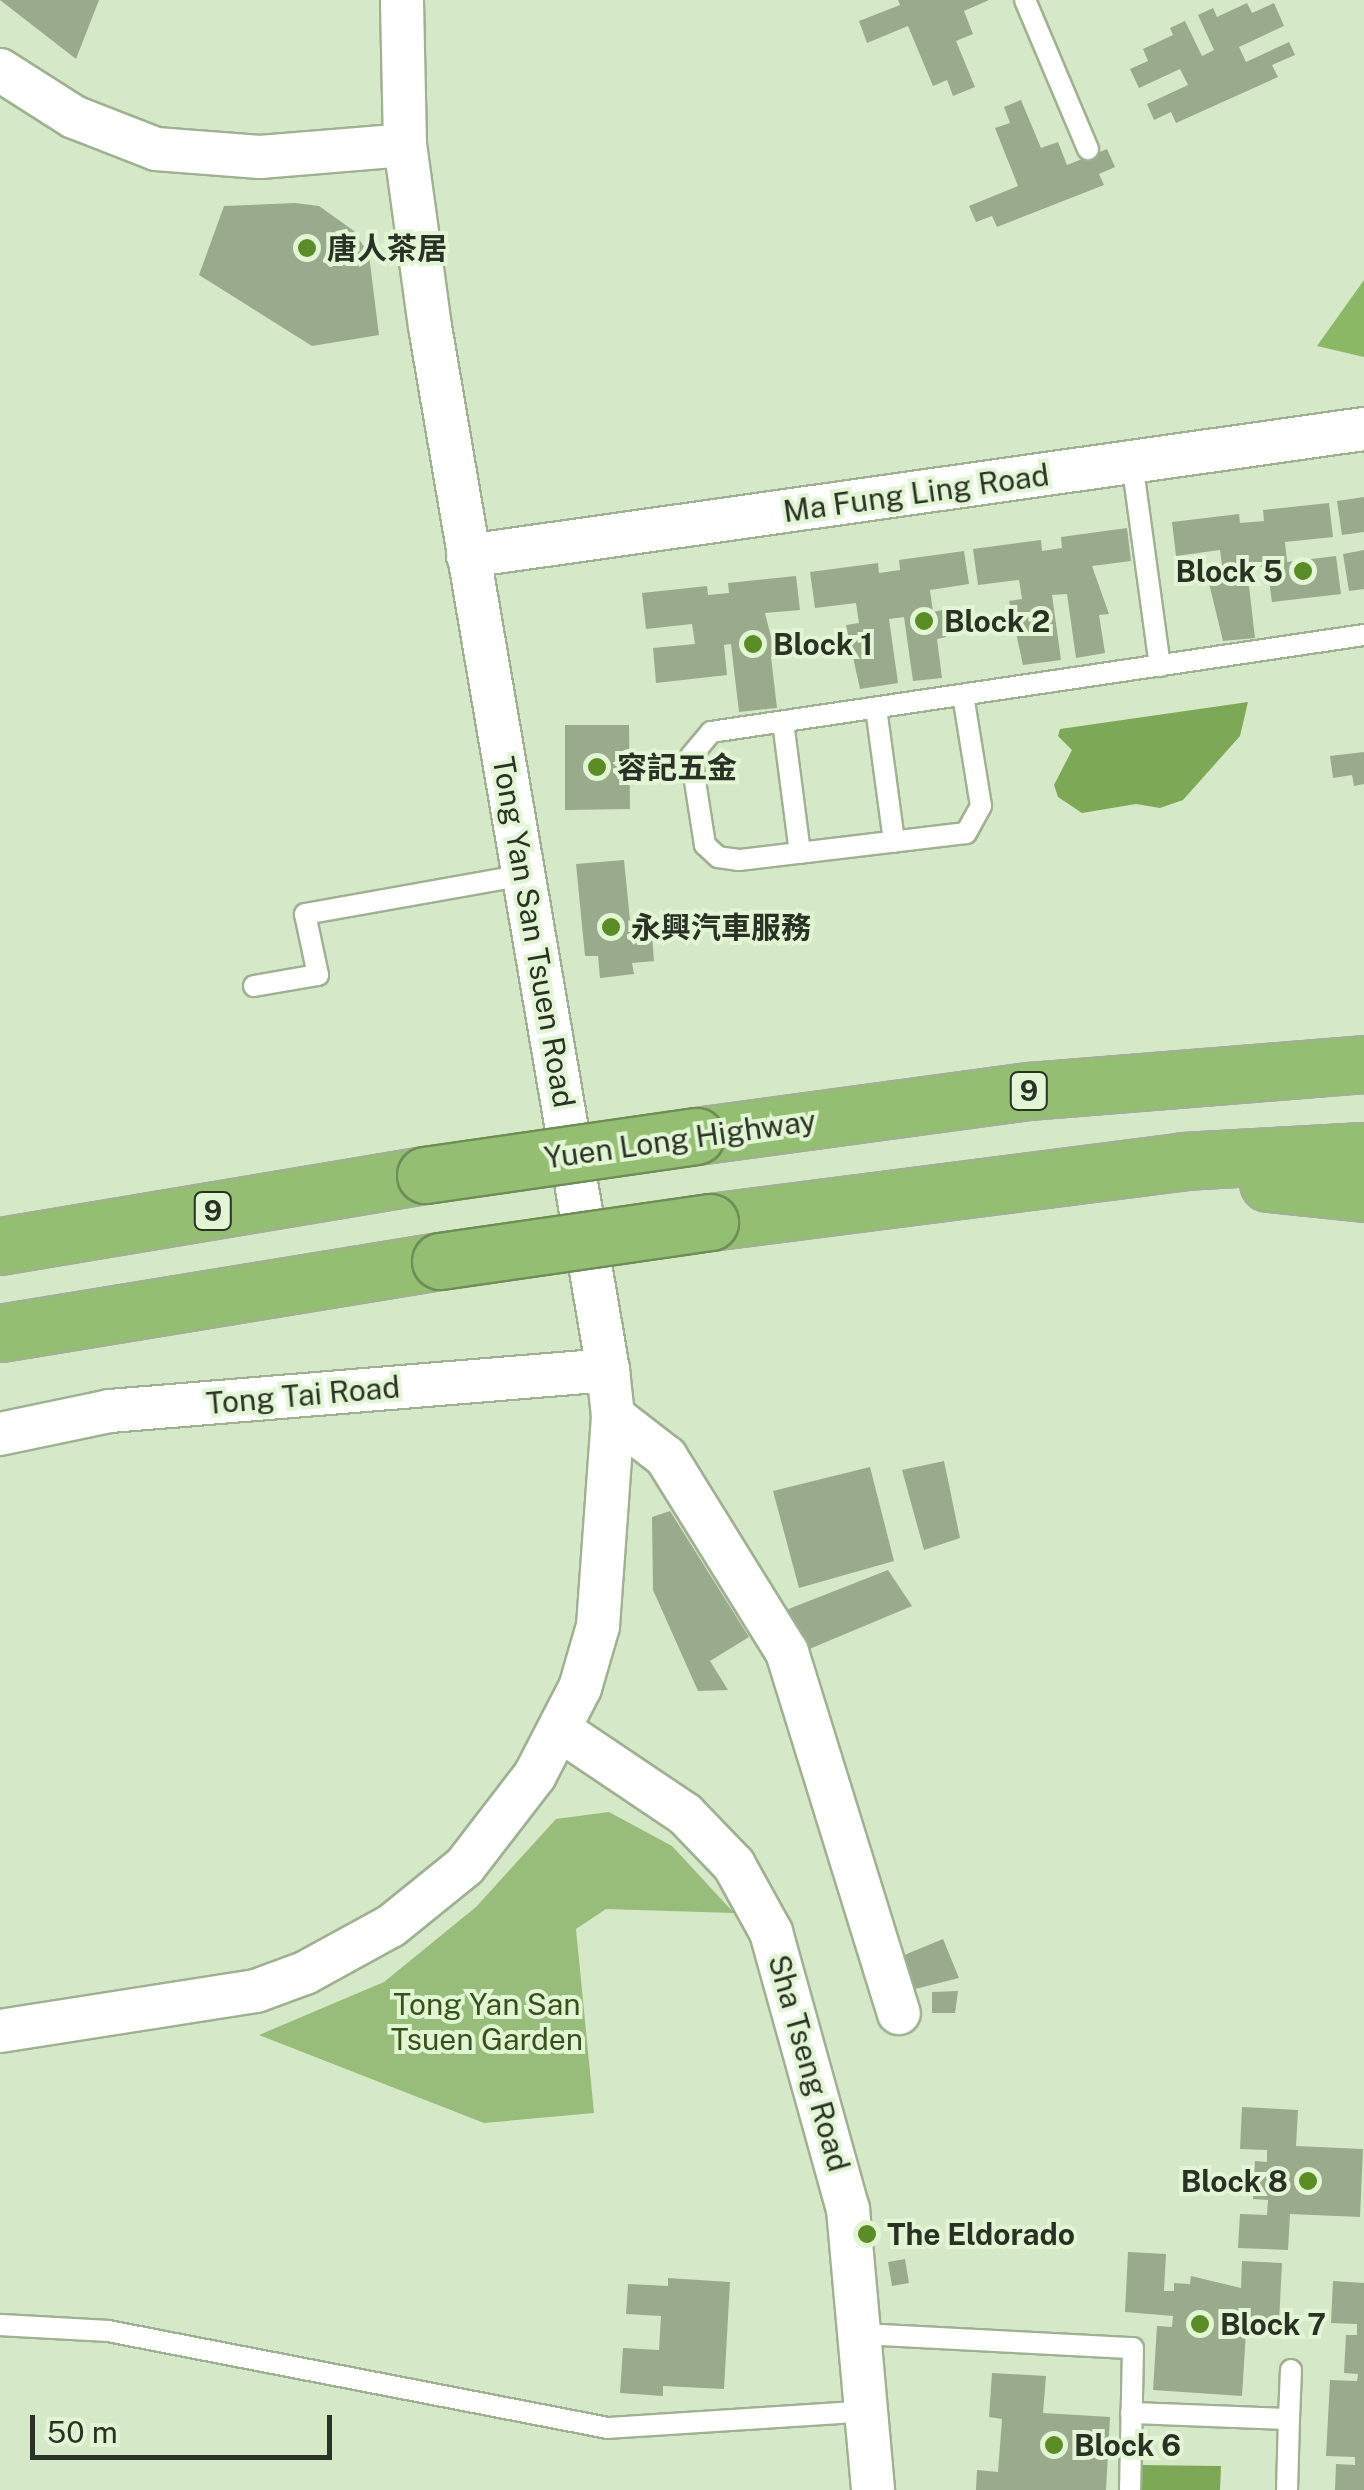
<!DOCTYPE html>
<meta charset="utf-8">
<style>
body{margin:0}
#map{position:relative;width:1364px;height:2490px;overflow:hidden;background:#d5e8c7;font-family:"Public Sans","Noto Sans TC",sans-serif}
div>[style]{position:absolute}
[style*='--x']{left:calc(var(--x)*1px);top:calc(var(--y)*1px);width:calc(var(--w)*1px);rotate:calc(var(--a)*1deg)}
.green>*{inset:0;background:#98bd7a}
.forest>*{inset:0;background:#8bb865}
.water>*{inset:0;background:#7da957}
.building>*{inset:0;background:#99ab8c}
.roads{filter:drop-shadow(2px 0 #9fb191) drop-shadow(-2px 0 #9fb191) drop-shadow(0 2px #9fb191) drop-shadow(0 -2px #9fb191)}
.lane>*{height:20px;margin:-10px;padding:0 10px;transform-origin:10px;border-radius:10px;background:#fff}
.street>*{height:42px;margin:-21px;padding:0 21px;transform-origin:21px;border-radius:21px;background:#fff}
.highway>*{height:55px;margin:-27.5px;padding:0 27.5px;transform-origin:27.5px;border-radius:27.5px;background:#94be72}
.bridges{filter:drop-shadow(2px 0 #6f8d57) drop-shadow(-2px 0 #6f8d57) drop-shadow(0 2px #6f8d57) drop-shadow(0 -2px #6f8d57)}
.highway-bridge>*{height:55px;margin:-27.5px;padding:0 27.5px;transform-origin:27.5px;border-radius:27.5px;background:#94be72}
.dots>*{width:28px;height:28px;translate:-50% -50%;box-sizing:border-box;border:5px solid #e2f5d4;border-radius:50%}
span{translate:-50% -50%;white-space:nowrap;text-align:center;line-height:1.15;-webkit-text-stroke:8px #e2f5d4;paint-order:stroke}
.shield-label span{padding:2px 8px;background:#e2f5d4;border:2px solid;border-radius:8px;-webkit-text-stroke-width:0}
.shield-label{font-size:28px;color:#2a3125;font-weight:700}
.poi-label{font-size:30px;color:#2a3125;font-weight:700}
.left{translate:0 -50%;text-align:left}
.right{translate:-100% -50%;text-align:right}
.street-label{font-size:30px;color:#2a3125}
.park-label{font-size:30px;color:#355218}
.scale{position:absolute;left:30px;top:2415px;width:302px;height:45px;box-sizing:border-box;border:5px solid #2a3125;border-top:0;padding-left:12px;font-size:30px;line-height:35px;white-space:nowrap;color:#2a3125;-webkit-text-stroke:8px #e2f5d4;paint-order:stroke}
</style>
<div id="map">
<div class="green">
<div style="clip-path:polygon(609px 1812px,672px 1846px,734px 1913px,606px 1909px,576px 1929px,594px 2113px,484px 2123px,259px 2035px,384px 1982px,476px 1907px,556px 1819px)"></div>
</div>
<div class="forest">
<div style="clip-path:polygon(1364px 280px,1364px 357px,1317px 346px)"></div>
</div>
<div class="water">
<div style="clip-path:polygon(1248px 702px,1240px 736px,1183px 800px,1160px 808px,1136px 804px,1082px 813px,1058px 797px,1054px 785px,1072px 750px,1058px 736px,1060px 729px)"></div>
<div style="clip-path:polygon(1140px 2465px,1221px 2466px,1220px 2490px,1140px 2490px)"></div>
</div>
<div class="building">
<div style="clip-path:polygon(0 0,99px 0,76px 59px)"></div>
<div style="clip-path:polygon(898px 0,989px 0,964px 11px,973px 34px,956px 41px,975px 87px,953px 96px,947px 80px,933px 86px,908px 26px,867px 43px,859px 21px,900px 5px)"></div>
<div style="clip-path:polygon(1247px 3px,1252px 13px,1274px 3px,1284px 26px,1239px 47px,1246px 62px,1289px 42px,1295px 55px,1272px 65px,1278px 77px,1176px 123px,1171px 112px,1154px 120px,1147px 104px,1188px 85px,1180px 69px,1139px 88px,1130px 69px,1148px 61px,1143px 49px,1173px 35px,1170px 28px,1185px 21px,1202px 56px,1214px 50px,1198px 15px,1213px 8px,1217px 17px)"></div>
<div style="clip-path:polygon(1021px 100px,1041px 148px,1058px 142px,1067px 165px,1107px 149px,1115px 167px,1099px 174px,1104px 185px,997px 227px,992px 216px,976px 222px,969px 206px,1018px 186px,995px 128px,1010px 123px,1004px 107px)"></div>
<div style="clip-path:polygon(295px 203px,319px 206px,354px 231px,369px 255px,379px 335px,312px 346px,199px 275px,224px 206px)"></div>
<div style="clip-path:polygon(1364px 497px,1364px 532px,1342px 535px,1337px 501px)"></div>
<div style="clip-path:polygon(1329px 503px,1333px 537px,1285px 542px,1287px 562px,1336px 556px,1341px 594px,1272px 602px,1267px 566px,1247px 569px,1255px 638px,1223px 641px,1207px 575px,1223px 573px,1220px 550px,1176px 556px,1172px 522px,1239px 514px,1240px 523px,1264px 521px,1263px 510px)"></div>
<div style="clip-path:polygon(1127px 528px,1131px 561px,1092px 566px,1109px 614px,1099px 615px,1105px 653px,1076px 658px,1067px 594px,1052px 595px,1061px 660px,1023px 665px,1009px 601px,1022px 599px,1019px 580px,978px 585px,973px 549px,1041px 540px,1042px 551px,1062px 548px,1061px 537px)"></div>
<div style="clip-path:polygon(1364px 550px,1364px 589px,1349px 591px,1343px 554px)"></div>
<div style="clip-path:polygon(964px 551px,969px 584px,930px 590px,933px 612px,942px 610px,946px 637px,937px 639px,942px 678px,913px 681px,904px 617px,889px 619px,898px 683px,860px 689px,846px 625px,859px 623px,856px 603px,815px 608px,810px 572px,878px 563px,879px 573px,900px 570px,899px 560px)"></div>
<div style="clip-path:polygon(796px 576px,800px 610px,765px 613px,776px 657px,771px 657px,777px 708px,739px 712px,731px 644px,724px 645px,727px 675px,656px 683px,653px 648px,695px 644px,692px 624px,646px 629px,642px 593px,707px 586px,708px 595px,729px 593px,728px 583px)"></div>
<div style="clip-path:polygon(565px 725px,629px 725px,630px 809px,565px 810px)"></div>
<div style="clip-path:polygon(1364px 752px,1364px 784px,1354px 786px,1352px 775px,1333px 778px,1330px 756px)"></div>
<div style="clip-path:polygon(624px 860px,630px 920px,652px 934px,654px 961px,632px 963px,634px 974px,600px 978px,598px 956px,585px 956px,576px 864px)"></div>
<div style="clip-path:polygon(944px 1461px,960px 1538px,924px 1550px,902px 1470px)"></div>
<div style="clip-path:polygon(870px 1467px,894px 1561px,799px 1588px,773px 1491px)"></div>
<div style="clip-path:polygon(670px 1511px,749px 1637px,710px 1661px,728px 1690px,698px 1691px,653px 1590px,652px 1517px)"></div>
<div style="clip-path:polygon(888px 1570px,912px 1606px,807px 1650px,786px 1610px)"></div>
<div style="clip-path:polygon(943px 1939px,959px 1978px,899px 1993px,890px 1961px)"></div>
<div style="clip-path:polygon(958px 1991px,955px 2013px,932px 2013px,932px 1992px)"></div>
<div style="clip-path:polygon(1242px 2107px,1298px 2110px,1296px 2146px,1363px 2149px,1360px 2217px,1290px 2214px,1288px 2250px,1238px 2248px,1240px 2214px,1267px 2215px,1268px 2200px,1253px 2199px,1255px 2161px,1267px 2162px,1267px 2150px,1240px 2149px)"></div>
<div style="clip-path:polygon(1128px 2252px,1166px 2254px,1164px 2291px,1174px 2291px,1174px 2283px,1190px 2284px,1191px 2276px,1241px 2288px,1242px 2261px,1282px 2263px,1279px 2322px,1228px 2319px,1227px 2331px,1246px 2332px,1242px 2396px,1153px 2390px,1157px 2326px,1172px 2327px,1173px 2316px,1125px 2312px)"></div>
<div style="clip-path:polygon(905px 2259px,909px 2283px,892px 2286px,888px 2262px)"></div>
<div style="clip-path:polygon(668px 2278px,730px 2282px,724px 2389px,663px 2386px,663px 2396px,620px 2393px,623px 2348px,659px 2350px,661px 2316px,626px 2314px,628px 2284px,668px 2286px)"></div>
<div style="clip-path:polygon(1333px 2281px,1364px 2283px,1364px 2490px,1335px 2490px,1336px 2464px,1355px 2465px,1355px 2457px,1326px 2456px,1330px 2380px,1357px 2381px,1358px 2374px,1344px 2373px,1346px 2335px,1357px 2335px,1357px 2324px,1331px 2323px)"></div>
<div style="clip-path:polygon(992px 2373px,1046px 2376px,1043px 2413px,1110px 2417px,1106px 2490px,976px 2490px,977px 2470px,998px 2472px,1002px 2419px,989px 2417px)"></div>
</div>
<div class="roads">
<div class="lane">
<div style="--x:1025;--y:0;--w:162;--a:67.1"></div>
<div style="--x:1132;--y:462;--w:206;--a:82.2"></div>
<div style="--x:963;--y:695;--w:112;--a:80.8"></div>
<div style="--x:981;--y:806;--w:31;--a:119"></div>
<div style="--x:966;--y:833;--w:229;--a:173.2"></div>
<div style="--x:739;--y:860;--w:21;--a:-172"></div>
<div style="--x:718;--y:857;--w:18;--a:-137"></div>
<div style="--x:705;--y:845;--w:90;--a:-98.9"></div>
<div style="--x:691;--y:756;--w:31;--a:-50"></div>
<div style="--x:711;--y:732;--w:660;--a:-8.45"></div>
<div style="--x:876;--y:708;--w:135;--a:82.3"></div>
<div style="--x:783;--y:722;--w:132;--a:82.6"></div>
<div style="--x:254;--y:986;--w:65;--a:-9.8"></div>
<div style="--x:318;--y:975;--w:62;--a:-102"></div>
<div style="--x:305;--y:914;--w:222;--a:-10.1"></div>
<div style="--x:0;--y:2325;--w:108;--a:3.2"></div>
<div style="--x:108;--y:2331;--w:509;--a:10.98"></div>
<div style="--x:608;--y:2428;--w:261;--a:-3.7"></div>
<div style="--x:863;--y:2334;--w:270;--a:3"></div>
<div style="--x:1133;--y:2348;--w:142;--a:91.2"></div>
<div style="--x:1131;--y:2413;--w:158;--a:2.2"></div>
<div style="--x:1289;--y:2419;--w:71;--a:91.6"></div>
<div style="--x:1289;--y:2419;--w:49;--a:-87.7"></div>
</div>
<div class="street">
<div style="--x:0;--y:70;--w:88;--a:32.4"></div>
<div style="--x:74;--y:117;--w:88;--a:21.3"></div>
<div style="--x:156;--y:149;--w:104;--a:4.4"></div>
<div style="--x:260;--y:157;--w:145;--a:-4.7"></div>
<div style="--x:468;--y:556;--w:905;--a:-8.07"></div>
<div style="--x:613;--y:1416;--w:67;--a:37.7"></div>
<div style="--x:666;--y:1457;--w:229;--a:58.2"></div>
<div style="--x:787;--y:1652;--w:378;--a:72.8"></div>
<div style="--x:0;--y:1434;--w:112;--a:-11.8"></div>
<div style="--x:110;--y:1411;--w:500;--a:-4.7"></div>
<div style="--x:560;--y:1730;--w:151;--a:33.9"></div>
<div style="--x:685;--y:1814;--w:71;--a:46.1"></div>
<div style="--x:734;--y:1865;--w:77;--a:61.1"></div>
<div style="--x:771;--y:1932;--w:288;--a:74.5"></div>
<div style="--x:848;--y:2209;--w:282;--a:84.9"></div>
<div style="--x:0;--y:2031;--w:259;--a:-8.9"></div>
<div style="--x:256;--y:1991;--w:52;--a:-20.2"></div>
<div style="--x:305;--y:1973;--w:98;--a:-28.7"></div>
<div style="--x:391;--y:1926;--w:95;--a:-39"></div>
<div style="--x:465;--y:1866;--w:115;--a:-52.4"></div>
<div style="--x:535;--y:1775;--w:98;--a:-62.7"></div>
<div style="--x:580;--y:1688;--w:65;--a:-73.8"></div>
<div style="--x:598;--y:1626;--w:211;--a:-85.9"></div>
<div style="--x:613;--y:1416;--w:46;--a:-96.2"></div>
<div style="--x:608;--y:1370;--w:1058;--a:-99.68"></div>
<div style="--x:430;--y:327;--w:184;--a:-97.8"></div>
<div style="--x:405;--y:145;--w:145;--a:-91.2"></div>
</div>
<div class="highway">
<div style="--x:696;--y:1136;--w:337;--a:-7.7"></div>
<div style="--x:1030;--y:1091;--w:335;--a:-4.6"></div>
<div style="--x:1268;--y:1183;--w:97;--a:5.9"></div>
<div style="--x:710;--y:1222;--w:477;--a:-7.3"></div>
<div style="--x:1183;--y:1161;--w:181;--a:-3.2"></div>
<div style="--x:0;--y:1246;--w:431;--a:-9.5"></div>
<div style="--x:0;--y:1333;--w:446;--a:-9.3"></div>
</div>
</div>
<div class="bridges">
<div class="highway-bridge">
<div style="--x:425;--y:1175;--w:274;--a:-8.2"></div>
<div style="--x:440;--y:1261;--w:273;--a:-8.2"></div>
</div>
</div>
<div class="dots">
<div style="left:307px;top:248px;background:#5b8d25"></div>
<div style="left:1303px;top:571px;background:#5b8d25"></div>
<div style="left:924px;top:621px;background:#5b8d25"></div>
<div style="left:753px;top:644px;background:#5b8d25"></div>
<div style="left:597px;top:767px;background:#5b8d25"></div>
<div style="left:611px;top:927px;background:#5b8d25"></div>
<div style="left:1308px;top:2181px;background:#5b8d25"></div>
<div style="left:867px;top:2234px;background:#5b8d25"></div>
<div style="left:1200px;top:2324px;background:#5b8d25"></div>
<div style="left:1054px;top:2445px;background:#5b8d25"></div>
</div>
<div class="shield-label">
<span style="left:1029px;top:1091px">9</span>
<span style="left:213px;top:1211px">9</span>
</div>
<div class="poi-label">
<span class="left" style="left:327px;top:248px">唐人茶居</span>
<span class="right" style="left:1283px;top:571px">Block 5</span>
<span class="left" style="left:944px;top:621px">Block 2</span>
<span class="left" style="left:773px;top:644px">Block 1</span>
<span class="left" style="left:617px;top:767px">容記五金</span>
<span class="left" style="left:631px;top:927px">永興汽車服務</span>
<span class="right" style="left:1288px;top:2181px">Block 8</span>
<span class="left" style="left:887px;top:2234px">The Eldorado</span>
<span class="left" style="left:1220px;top:2324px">Block 7</span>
<span class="left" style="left:1074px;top:2445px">Block 6</span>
</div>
<div class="street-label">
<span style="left:916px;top:493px;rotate:-8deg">Ma Fung Ling Road</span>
<span style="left:534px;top:932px;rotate:80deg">Tong Yan San Tsuen Road</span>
<span style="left:680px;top:1139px;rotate:-8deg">Yuen Long Highway</span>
<span style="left:303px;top:1395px;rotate:-5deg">Tong Tai Road</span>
<span style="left:809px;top:2063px;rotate:74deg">Sha Tseng Road</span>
</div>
<div class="park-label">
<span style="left:487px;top:2021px">Tong Yan San<br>Tsuen Garden</span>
</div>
<div class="scale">50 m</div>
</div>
